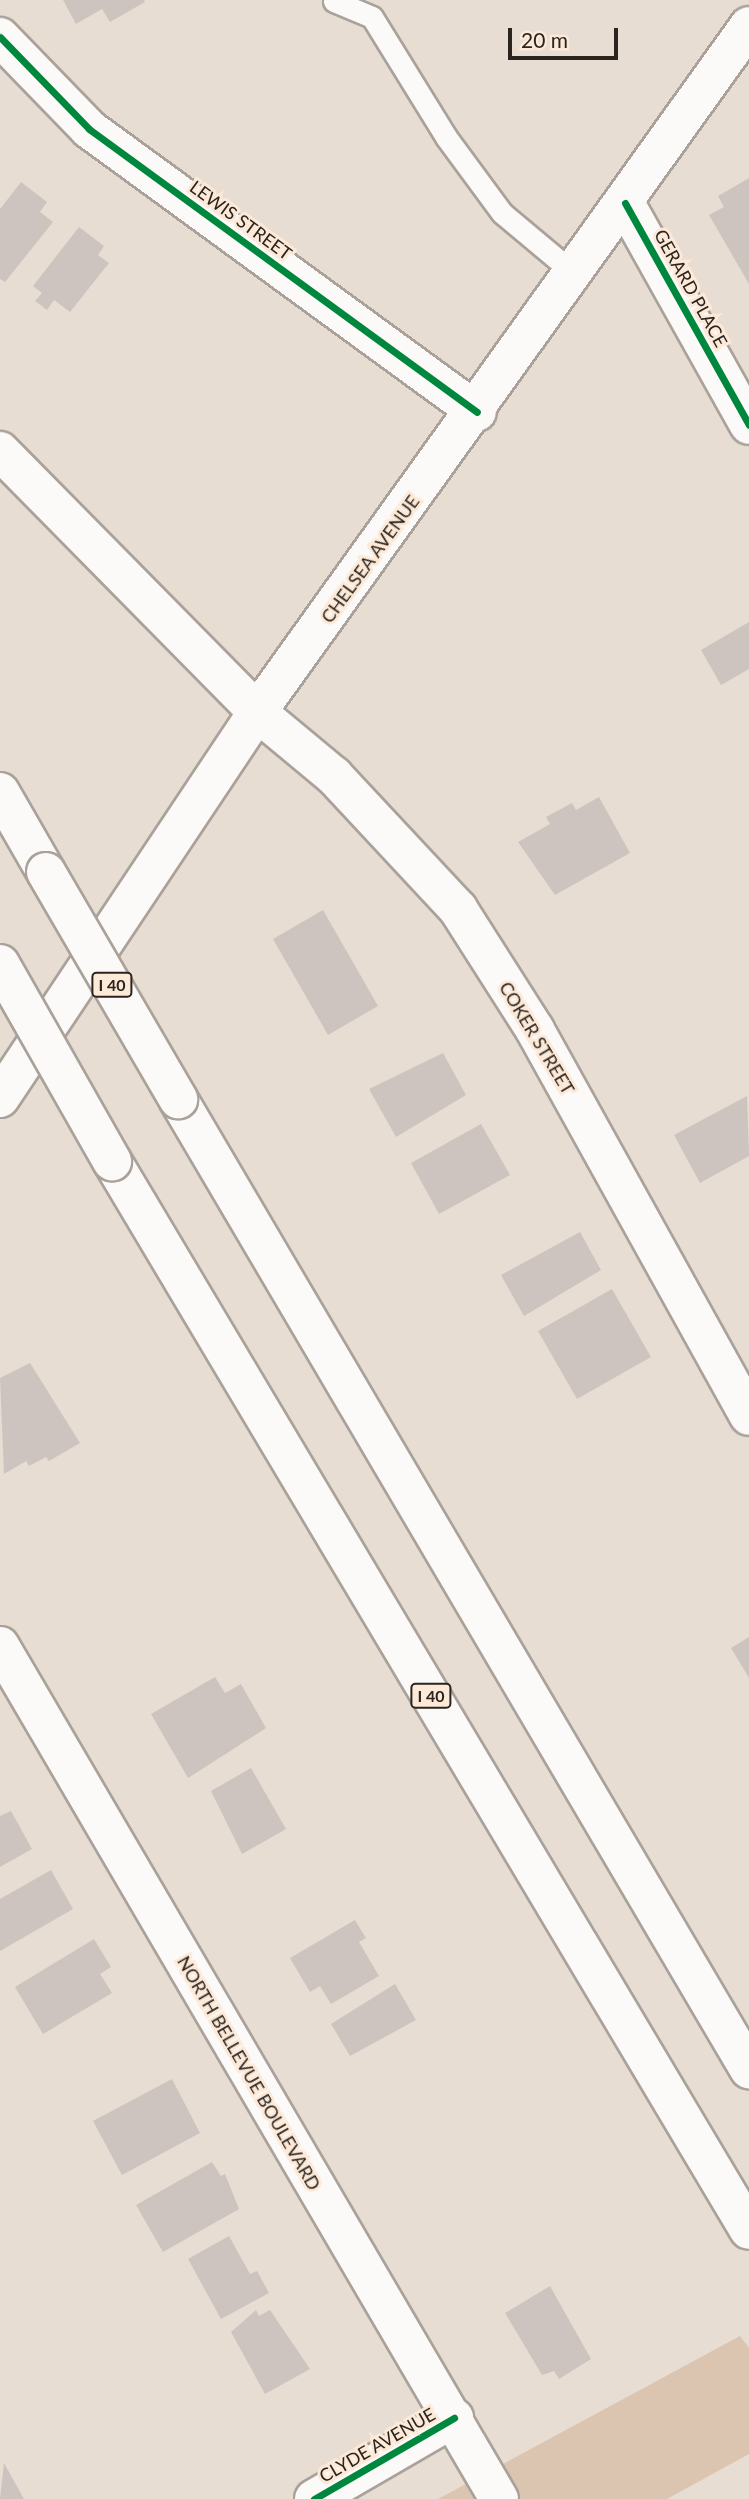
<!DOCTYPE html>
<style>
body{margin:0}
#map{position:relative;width:749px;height:2499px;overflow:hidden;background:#e7ddd3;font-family:Lato,sans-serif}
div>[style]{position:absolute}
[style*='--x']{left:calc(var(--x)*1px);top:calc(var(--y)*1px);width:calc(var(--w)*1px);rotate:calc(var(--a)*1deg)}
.green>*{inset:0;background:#dbc5b1}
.building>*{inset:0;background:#cec4bf}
.roads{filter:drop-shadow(2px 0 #aaa29a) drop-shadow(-2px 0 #aaa29a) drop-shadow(0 2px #aaa29a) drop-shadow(0 -2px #aaa29a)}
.service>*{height:21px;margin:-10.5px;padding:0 10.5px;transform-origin:10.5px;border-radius:10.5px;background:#fbfaf8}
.minor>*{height:38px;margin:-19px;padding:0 19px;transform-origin:19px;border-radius:19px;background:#fbfaf8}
.secondary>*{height:38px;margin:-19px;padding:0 19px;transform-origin:19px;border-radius:19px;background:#fbfaf8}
.motorway>*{height:38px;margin:-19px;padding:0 19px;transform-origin:19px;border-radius:19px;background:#fbfaf8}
.bridges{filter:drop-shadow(2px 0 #aaa29a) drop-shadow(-2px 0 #aaa29a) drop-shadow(0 2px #aaa29a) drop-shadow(0 -2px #aaa29a)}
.motorway-bridge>*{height:38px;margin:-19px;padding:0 19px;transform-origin:19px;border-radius:19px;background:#fbfaf8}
.cycleway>*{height:7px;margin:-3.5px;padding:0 3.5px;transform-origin:3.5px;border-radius:3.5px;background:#00873e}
span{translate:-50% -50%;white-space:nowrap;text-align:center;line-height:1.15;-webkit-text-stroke:6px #fce9d8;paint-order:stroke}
.shield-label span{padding:2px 5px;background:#fce9d8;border:2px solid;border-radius:5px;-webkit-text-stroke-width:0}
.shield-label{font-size:16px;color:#2b241e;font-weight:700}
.street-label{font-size:18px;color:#2b241e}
.scale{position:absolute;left:508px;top:28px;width:110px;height:32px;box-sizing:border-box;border:4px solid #2b241e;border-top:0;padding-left:9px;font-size:21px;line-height:24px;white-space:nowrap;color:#2b241e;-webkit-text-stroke:5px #fce9d8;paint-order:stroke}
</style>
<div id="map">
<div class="green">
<div style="clip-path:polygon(740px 2336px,749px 2348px,749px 2454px,667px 2499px,438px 2499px)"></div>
</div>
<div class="building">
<div style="clip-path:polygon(63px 0,144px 0,145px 2px,110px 22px,102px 9px,76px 24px)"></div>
<div style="clip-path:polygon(749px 178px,749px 284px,709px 215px,724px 207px,718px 196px)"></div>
<div style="clip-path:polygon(21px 182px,47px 202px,40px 212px,53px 222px,5px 282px,0 279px,0 209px)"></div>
<div style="clip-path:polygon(79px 227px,104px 246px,98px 255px,109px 263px,70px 312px,54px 300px,47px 310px,35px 301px,42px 293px,33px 286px)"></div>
<div style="clip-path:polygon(749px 622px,749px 669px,721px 685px,701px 650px)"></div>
<div style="clip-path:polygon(599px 797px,630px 853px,555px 895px,518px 842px,550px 824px,546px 817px,572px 803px,576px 810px)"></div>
<div style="clip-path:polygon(323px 910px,378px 1006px,328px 1035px,273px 939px)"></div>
<div style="clip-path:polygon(443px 1053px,466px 1095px,396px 1137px,369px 1089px)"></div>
<div style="clip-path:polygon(747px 1096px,749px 1156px,700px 1183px,674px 1135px)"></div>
<div style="clip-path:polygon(481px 1124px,510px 1175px,439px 1214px,411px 1163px)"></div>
<div style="clip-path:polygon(580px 1232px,601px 1270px,524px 1316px,501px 1275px)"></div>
<div style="clip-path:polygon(612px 1289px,651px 1357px,577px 1399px,538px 1331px)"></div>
<div style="clip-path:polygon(30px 1363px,80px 1443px,49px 1461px,46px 1457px,29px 1466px,26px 1461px,4px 1474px,0 1378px)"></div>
<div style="clip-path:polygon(749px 1637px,749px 1678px,731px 1648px)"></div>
<div style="clip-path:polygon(215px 1677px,225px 1693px,241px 1684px,266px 1728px,188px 1778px,151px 1714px)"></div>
<div style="clip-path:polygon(251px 1768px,286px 1829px,242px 1854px,211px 1791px)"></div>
<div style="clip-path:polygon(11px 1811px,32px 1849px,0 1867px,0 1816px)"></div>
<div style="clip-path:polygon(51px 1870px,73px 1909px,0 1951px,0 1899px)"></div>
<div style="clip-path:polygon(355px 1920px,366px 1938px,359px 1942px,379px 1976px,331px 2004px,320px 1986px,310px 1992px,290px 1958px)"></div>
<div style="clip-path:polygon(94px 1939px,111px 1967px,100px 1974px,112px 1993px,43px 2034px,15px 1987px)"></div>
<div style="clip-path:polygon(395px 1984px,416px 2020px,350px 2056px,331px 2024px)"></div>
<div style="clip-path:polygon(172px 2079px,200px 2133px,122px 2175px,93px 2121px)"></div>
<div style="clip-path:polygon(212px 2162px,221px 2176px,225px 2174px,239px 2209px,163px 2252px,136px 2205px)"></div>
<div style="clip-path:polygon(229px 2236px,250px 2274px,257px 2271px,269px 2293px,221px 2319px,188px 2259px)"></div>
<div style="clip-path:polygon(550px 2286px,591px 2359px,559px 2379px,554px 2371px,542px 2375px,505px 2313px)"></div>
<div style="clip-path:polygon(256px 2310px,259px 2316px,270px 2310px,310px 2369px,265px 2394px,231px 2332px)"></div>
<div style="clip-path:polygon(4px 2463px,24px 2499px,0 2499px)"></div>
</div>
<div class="roads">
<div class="service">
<div style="--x:334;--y:1;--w:41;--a:22.8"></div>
<div style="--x:372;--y:17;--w:141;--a:58.3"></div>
<div style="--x:446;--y:137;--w:94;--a:53.6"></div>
<div style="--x:502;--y:213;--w:95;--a:39.9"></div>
</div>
<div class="minor">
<div style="--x:0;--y:37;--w:128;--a:45.9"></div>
<div style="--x:89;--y:129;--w:480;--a:36.1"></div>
<div style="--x:625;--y:203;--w:254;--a:60.8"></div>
<div style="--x:314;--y:2499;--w:162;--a:-30.1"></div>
</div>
<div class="secondary">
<div style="--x:257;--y:712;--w:100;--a:39.7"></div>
<div style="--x:334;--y:776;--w:182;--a:47"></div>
<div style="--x:458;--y:909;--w:143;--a:57.5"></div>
<div style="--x:535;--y:1030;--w:441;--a:61"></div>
<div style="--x:0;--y:1098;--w:464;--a:-56.3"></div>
<div style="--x:257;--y:712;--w:844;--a:-54.35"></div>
<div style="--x:0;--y:1646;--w:988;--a:59.67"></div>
</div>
<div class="motorway">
<div style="--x:0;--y:451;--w:366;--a:45.4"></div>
<div style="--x:0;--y:792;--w:92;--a:60.1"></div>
<div style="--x:178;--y:1099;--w:1126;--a:59.52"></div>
<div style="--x:112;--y:1161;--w:1244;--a:59.21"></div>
</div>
</div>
<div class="bridges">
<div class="motorway-bridge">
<div style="--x:46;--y:872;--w:263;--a:59.8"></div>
<div style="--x:0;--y:964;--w:227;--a:60.4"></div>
</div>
</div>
<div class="cycleway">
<div style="--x:0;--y:37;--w:128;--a:45.9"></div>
<div style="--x:89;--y:129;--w:480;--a:36.1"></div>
<div style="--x:625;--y:203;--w:254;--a:60.8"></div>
<div style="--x:314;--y:2499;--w:162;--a:-30.1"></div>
</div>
<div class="shield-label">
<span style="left:112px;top:985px">I 40</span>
<span style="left:431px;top:1696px">I 40</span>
</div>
<div class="street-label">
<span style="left:241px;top:220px;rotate:36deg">LEWIS STREET</span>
<span style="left:691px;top:288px;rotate:61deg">GERARD PLACE</span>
<span style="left:370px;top:559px;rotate:-54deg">CHELSEA AVENUE</span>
<span style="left:537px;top:1038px;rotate:59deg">COKER STREET</span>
<span style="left:249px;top:2073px;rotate:60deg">NORTH BELLEVUE BOULEVARD</span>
<span style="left:377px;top:2445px;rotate:-30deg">CLYDE AVENUE</span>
</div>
<div class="scale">20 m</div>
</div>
